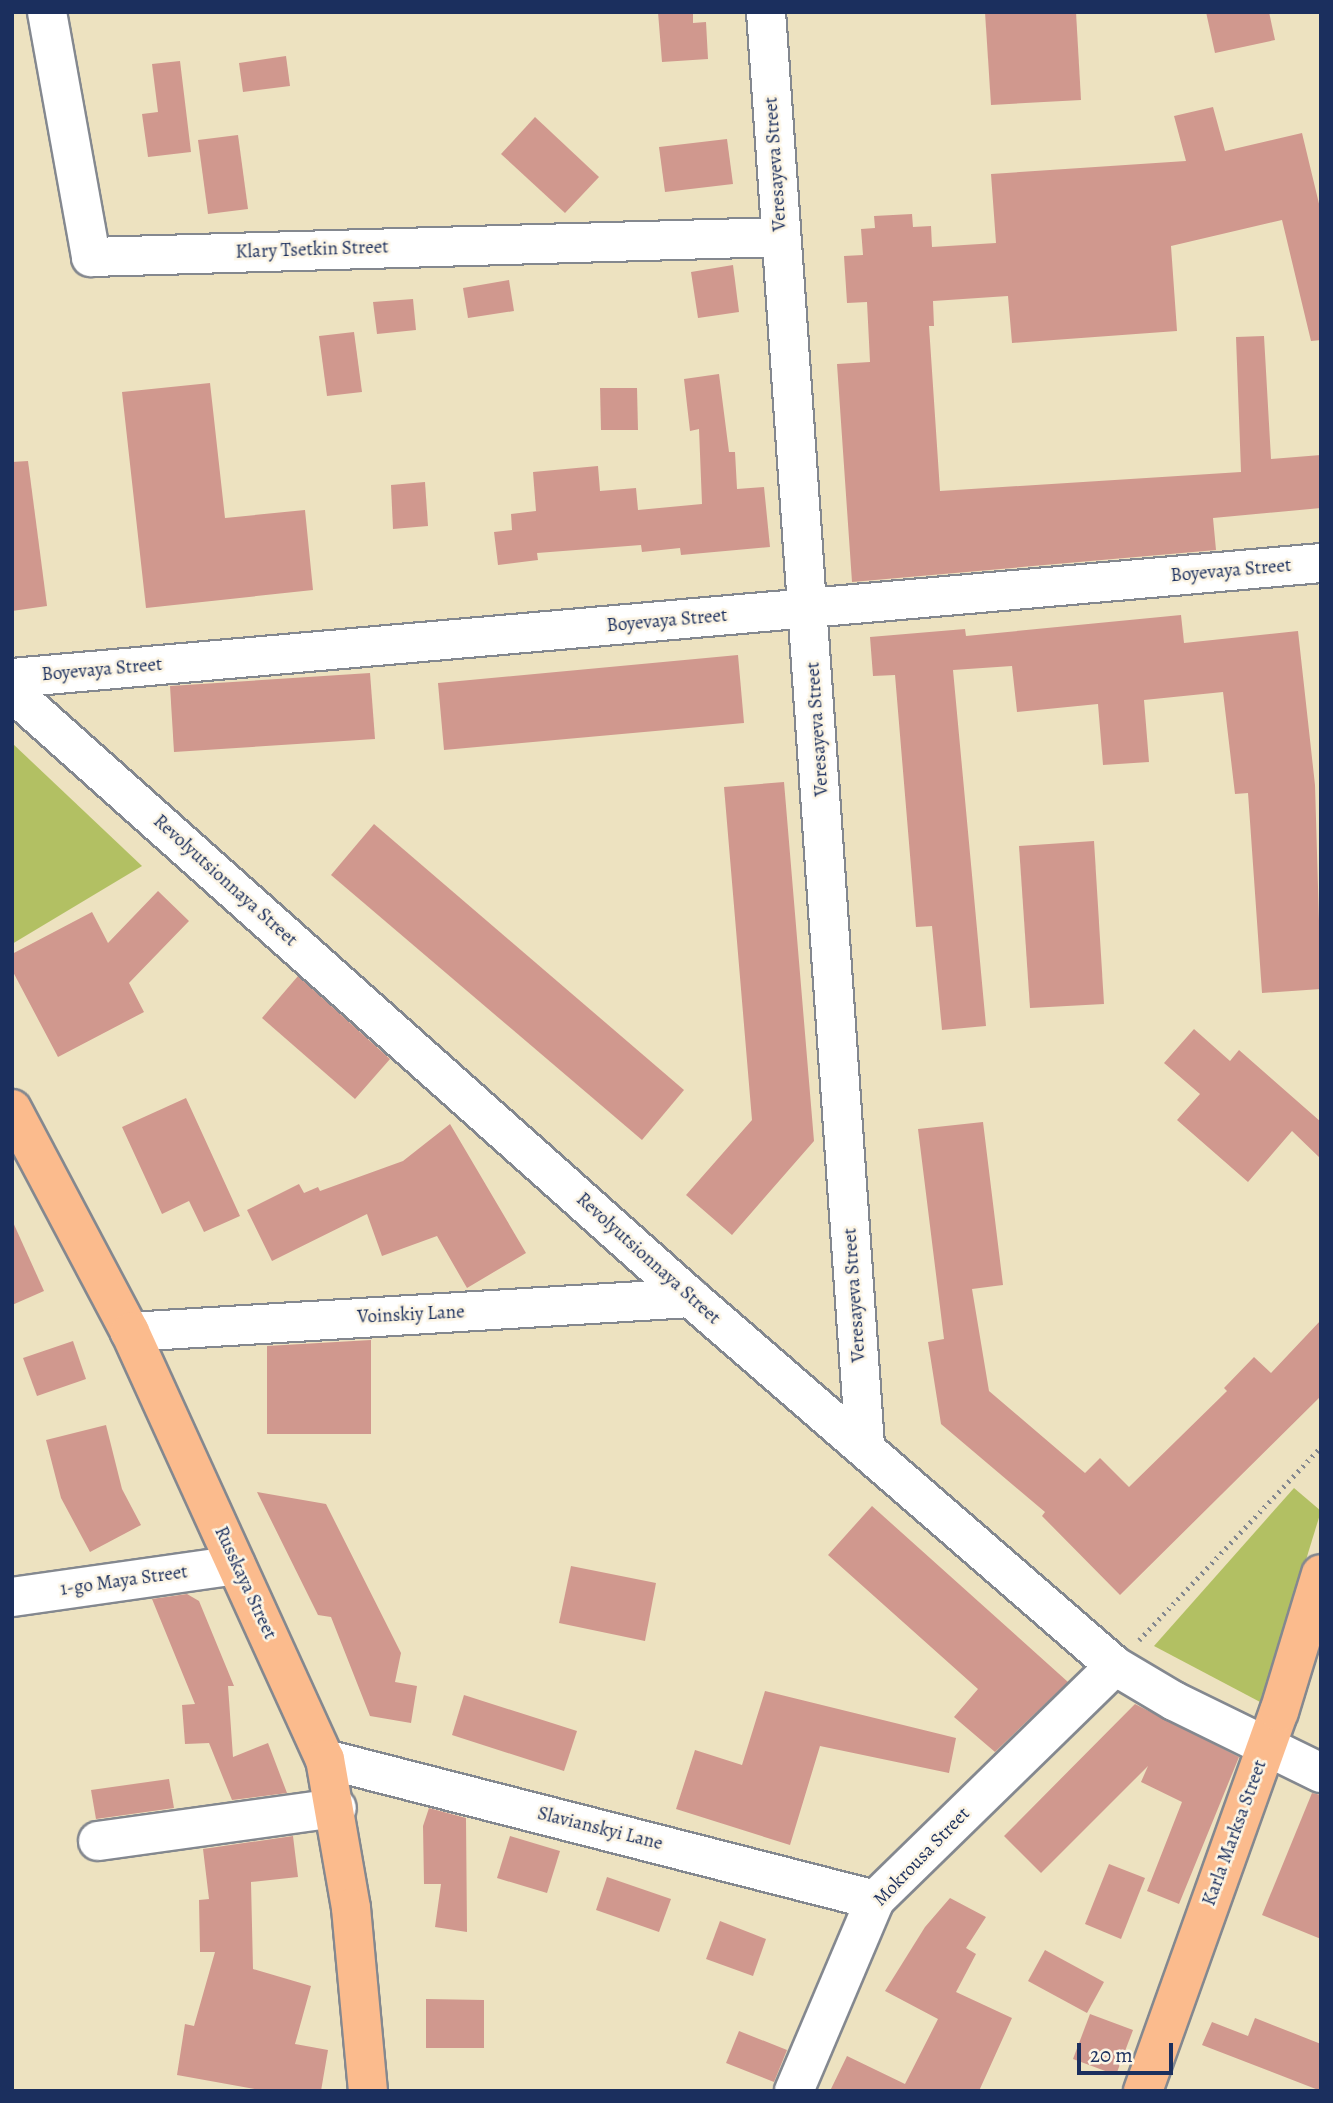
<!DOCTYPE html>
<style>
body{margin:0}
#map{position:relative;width:1333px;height:2103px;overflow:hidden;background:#ede2c0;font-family:Alegreya,serif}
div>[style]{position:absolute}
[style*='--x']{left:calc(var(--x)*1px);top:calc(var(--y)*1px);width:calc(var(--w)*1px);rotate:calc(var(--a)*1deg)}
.green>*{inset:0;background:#b2c063}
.building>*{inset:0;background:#d0988e}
.path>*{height:4.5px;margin-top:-2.25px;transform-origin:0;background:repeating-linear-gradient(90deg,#84888f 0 2px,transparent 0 7px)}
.roads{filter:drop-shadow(2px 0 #84888f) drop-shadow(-2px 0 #84888f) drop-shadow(0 2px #84888f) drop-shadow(0 -2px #84888f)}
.minor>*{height:38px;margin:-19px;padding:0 19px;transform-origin:19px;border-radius:19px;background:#fff}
.major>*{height:38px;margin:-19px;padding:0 19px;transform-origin:19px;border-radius:19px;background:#fbbb8d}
span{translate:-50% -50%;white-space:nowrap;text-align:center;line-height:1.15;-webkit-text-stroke:5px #fcf5e5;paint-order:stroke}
.street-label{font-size:19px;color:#1b2f5e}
.frame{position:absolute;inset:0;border:14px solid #1b2f5e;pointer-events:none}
.scale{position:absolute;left:1077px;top:2043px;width:96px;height:32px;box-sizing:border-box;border:4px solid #1b2f5e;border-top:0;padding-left:9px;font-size:21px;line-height:24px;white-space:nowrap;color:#1b2f5e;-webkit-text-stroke:5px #fcf5e5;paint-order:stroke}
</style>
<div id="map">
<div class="green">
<div style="clip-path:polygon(12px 743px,142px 866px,12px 944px)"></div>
<div style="clip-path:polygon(1294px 1488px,1321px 1511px,1262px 1703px,1154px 1646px)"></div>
</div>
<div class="building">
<div style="clip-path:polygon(658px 12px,693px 12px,693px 23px,706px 22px,708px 59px,662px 62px)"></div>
<div style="clip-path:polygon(985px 12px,1076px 12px,1081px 100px,991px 105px)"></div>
<div style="clip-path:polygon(1206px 12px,1269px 12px,1275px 40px,1215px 53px)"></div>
<div style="clip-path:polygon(286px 56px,290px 86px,243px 92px,239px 63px)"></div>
<div style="clip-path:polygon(180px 61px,191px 152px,148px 157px,142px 114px,158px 112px,152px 64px)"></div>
<div style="clip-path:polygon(1213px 107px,1225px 151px,1302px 133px,1321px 212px,1321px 340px,1311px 341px,1282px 220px,1171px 246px,1177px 331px,1012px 343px,1008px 296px,933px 301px,934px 326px,929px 326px,940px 491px,1241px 472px,1236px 337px,1264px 336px,1271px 459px,1321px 455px,1321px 508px,1213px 518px,1216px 550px,852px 582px,837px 364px,870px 362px,867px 302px,847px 303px,844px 256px,863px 255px,861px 229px,875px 228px,874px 216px,912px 214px,913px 227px,931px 226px,932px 247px,996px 243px,991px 174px,1186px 161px,1174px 116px)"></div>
<div style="clip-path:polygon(535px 117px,599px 177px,565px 213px,501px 154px)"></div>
<div style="clip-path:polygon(238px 135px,248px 209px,208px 214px,198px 140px)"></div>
<div style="clip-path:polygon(727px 139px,733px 184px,665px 192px,659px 147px)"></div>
<div style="clip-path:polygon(733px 265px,739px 312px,698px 318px,691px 272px)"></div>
<div style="clip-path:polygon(509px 280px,514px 311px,468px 318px,463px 288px)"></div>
<div style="clip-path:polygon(413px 299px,416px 330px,377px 334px,373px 302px)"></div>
<div style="clip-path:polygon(354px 332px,362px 392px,327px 396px,319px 336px)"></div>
<div style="clip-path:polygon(719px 374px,729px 452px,735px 452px,737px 489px,764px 487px,770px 547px,681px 555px,680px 548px,642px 552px,641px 545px,537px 553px,538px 560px,498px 565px,494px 532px,512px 530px,511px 514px,536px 511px,533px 472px,598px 466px,600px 491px,636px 488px,638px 510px,702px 504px,699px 429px,690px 431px,684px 379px)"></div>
<div style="clip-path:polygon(210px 383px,225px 518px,305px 510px,313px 590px,146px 608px,122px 392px)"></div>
<div style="clip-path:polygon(600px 388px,637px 388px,638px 430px,601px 430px)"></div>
<div style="clip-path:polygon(28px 461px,47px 606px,12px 611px,12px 462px)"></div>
<div style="clip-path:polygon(425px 482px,428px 526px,393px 529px,391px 485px)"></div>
<div style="clip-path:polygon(1181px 615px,1184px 643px,1298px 631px,1315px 785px,1321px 989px,1262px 993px,1248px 793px,1235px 794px,1223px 692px,1144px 700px,1149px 762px,1103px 765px,1098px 704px,1017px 712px,1012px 666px,953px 670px,986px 1026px,942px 1030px,932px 926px,916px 927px,895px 675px,873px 676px,870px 637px,965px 629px,966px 636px)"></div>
<div style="clip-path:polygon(738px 655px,744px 723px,444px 750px,438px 683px)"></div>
<div style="clip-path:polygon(370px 673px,375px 739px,174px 752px,170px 686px)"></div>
<div style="clip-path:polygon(784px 782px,814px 1141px,732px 1235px,686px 1195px,752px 1120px,724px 787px)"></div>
<div style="clip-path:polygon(374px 824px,684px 1090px,642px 1140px,331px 875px)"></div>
<div style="clip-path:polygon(1094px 841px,1104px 1004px,1030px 1008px,1019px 846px)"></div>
<div style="clip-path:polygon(158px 891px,189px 921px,129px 983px,144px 1012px,58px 1057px,12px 970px,12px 954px,92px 912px,108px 943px)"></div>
<div style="clip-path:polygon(298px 976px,390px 1059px,355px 1099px,262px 1018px)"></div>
<div style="clip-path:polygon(1194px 1029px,1230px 1061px,1239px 1050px,1321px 1122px,1321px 1159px,1292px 1131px,1248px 1182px,1177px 1120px,1200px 1094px,1164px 1063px)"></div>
<div style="clip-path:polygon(186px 1098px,240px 1216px,204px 1232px,189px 1201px,162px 1214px,122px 1127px)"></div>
<div style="clip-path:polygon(983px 1122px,1003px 1285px,972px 1289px,989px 1391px,1085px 1473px,1100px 1458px,1129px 1487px,1227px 1391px,1224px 1388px,1254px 1357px,1271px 1373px,1321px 1320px,1321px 1396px,1120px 1595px,1042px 1516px,1045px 1512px,941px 1424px,928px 1342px,944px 1339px,918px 1129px)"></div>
<div style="clip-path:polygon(450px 1124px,526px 1253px,467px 1288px,437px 1236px,382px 1256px,367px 1214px,272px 1261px,247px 1210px,299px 1184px,304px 1193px,318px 1187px,320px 1191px,403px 1161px)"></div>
<div style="clip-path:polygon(12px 1220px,44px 1291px,12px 1305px)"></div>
<div style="clip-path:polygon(371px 1340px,371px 1434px,267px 1434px,267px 1346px)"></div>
<div style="clip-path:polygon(73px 1341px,86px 1379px,37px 1396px,23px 1358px)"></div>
<div style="clip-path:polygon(106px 1425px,122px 1489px,141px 1525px,90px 1552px,61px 1498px,46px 1440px)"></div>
<div style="clip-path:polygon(257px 1492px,326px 1504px,401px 1653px,395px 1682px,417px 1686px,411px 1723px,370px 1716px,331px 1617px,318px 1615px)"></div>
<div style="clip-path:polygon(872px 1506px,1068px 1682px,995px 1752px,954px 1717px,978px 1689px,828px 1555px)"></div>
<div style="clip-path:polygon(571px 1566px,656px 1583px,645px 1641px,559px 1623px)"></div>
<div style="clip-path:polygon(187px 1594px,199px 1601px,234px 1686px,228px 1686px,233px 1757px,268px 1743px,287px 1793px,232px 1800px,209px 1743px,185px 1744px,182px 1705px,195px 1704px,152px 1599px)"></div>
<div style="clip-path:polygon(765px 1691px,956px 1738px,949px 1773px,820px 1746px,790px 1845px,676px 1809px,695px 1750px,742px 1765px)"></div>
<div style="clip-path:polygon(464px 1695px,577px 1731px,564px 1771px,452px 1735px)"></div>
<div style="clip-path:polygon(1135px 1704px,1239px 1757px,1179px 1904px,1147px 1891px,1182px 1802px,1141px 1782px,1148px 1766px,1041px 1873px,1004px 1836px)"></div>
<div style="clip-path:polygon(169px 1779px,174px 1808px,96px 1819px,91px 1790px)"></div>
<div style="clip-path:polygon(1312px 1793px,1321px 1795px,1321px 1939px,1262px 1915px)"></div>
<div style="clip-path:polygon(429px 1808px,466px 1818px,467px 1932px,435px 1927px,441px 1884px,424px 1884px,423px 1826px)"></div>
<div style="clip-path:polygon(293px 1836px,298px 1877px,251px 1882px,253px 1969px,311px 1986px,295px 2044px,328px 2050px,321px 2091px,265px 2091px,177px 2075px,185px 2024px,194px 2026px,215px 1952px,200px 1952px,199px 1900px,209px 1899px,203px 1849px)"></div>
<div style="clip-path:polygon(510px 1836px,560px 1851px,547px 1893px,497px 1878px)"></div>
<div style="clip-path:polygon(1109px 1864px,1145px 1878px,1121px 1939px,1085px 1924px)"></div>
<div style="clip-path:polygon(607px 1877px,671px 1899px,659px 1932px,596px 1910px)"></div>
<div style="clip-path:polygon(950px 1898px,986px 1917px,966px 1948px,976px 1954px,956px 1992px,1012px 2018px,979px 2091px,830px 2091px,847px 2056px,905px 2084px,938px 2019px,885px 1991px,925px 1927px)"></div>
<div style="clip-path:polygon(720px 1921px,766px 1939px,753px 1976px,706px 1959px)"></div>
<div style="clip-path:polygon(1045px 1950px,1104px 1982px,1087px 2013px,1028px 1981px)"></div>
<div style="clip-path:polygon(426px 1999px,484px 2000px,484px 2048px,426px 2048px)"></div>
<div style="clip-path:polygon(1090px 2014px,1133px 2030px,1116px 2075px,1073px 2059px)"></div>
<div style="clip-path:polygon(1255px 2018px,1321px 2044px,1321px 2091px,1202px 2045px,1212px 2022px,1248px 2036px)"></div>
<div style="clip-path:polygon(739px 2031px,787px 2050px,774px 2082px,726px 2063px)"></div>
</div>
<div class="path">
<div style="--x:1139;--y:1640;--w:265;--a:-46.7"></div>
</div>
<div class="roads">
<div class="minor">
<div style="--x:47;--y:12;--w:249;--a:79.8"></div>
<div style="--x:91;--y:257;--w:690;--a:-1.66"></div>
<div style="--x:766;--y:12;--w:1438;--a:86.05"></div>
<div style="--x:12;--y:678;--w:1314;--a:-5.02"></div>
<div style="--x:12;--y:692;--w:910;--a:41.75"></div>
<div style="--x:691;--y:1298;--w:561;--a:40.96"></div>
<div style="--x:1115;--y:1666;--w:69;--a:30.7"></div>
<div style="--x:1174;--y:1701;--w:164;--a:26.1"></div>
<div style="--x:130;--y:1332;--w:562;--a:-3.47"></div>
<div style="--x:12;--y:1597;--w:226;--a:-8.1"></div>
<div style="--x:325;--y:1759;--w:568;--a:14.38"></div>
<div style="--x:98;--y:1841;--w:241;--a:-7.9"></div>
<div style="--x:794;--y:2091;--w:207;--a:-67"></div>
<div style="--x:875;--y:1900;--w:335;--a:-44.3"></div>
</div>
<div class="major">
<div style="--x:12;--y:1109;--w:252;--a:62.1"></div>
<div style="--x:130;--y:1332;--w:469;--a:65.5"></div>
<div style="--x:325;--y:1759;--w:151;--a:80.1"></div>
<div style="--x:351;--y:1908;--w:184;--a:84.7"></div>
<div style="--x:1143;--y:2091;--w:403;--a:-70.3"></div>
<div style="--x:1279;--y:1712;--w:144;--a:-73.1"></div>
</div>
</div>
<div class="street-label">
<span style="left:776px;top:164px;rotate:-94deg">Veresayeva Street</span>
<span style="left:312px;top:250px;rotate:-2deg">Klary Tsetkin Street</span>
<span style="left:1231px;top:571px;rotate:-5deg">Boyevaya Street</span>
<span style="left:667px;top:621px;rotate:-5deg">Boyevaya Street</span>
<span style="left:102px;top:670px;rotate:-5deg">Boyevaya Street</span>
<span style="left:818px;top:729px;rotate:-94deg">Veresayeva Street</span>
<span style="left:225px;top:881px;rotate:42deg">Revolyutsionnaya Street</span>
<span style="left:648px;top:1259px;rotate:42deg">Revolyutsionnaya Street</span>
<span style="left:855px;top:1295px;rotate:-94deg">Veresayeva Street</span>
<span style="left:411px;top:1315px;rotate:-3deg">Voinskiy Lane</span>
<span style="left:124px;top:1581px;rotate:-8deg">1-go Maya Street</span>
<span style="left:245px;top:1583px;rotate:65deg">Russkaya Street</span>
<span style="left:600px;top:1829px;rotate:14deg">Slavianskyi Lane</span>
<span style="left:1235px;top:1833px;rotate:-70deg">Karla Marksa Street</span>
<span style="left:922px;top:1857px;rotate:-46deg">Mokrousa Street</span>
</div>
<div class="frame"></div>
<div class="scale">20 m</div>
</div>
